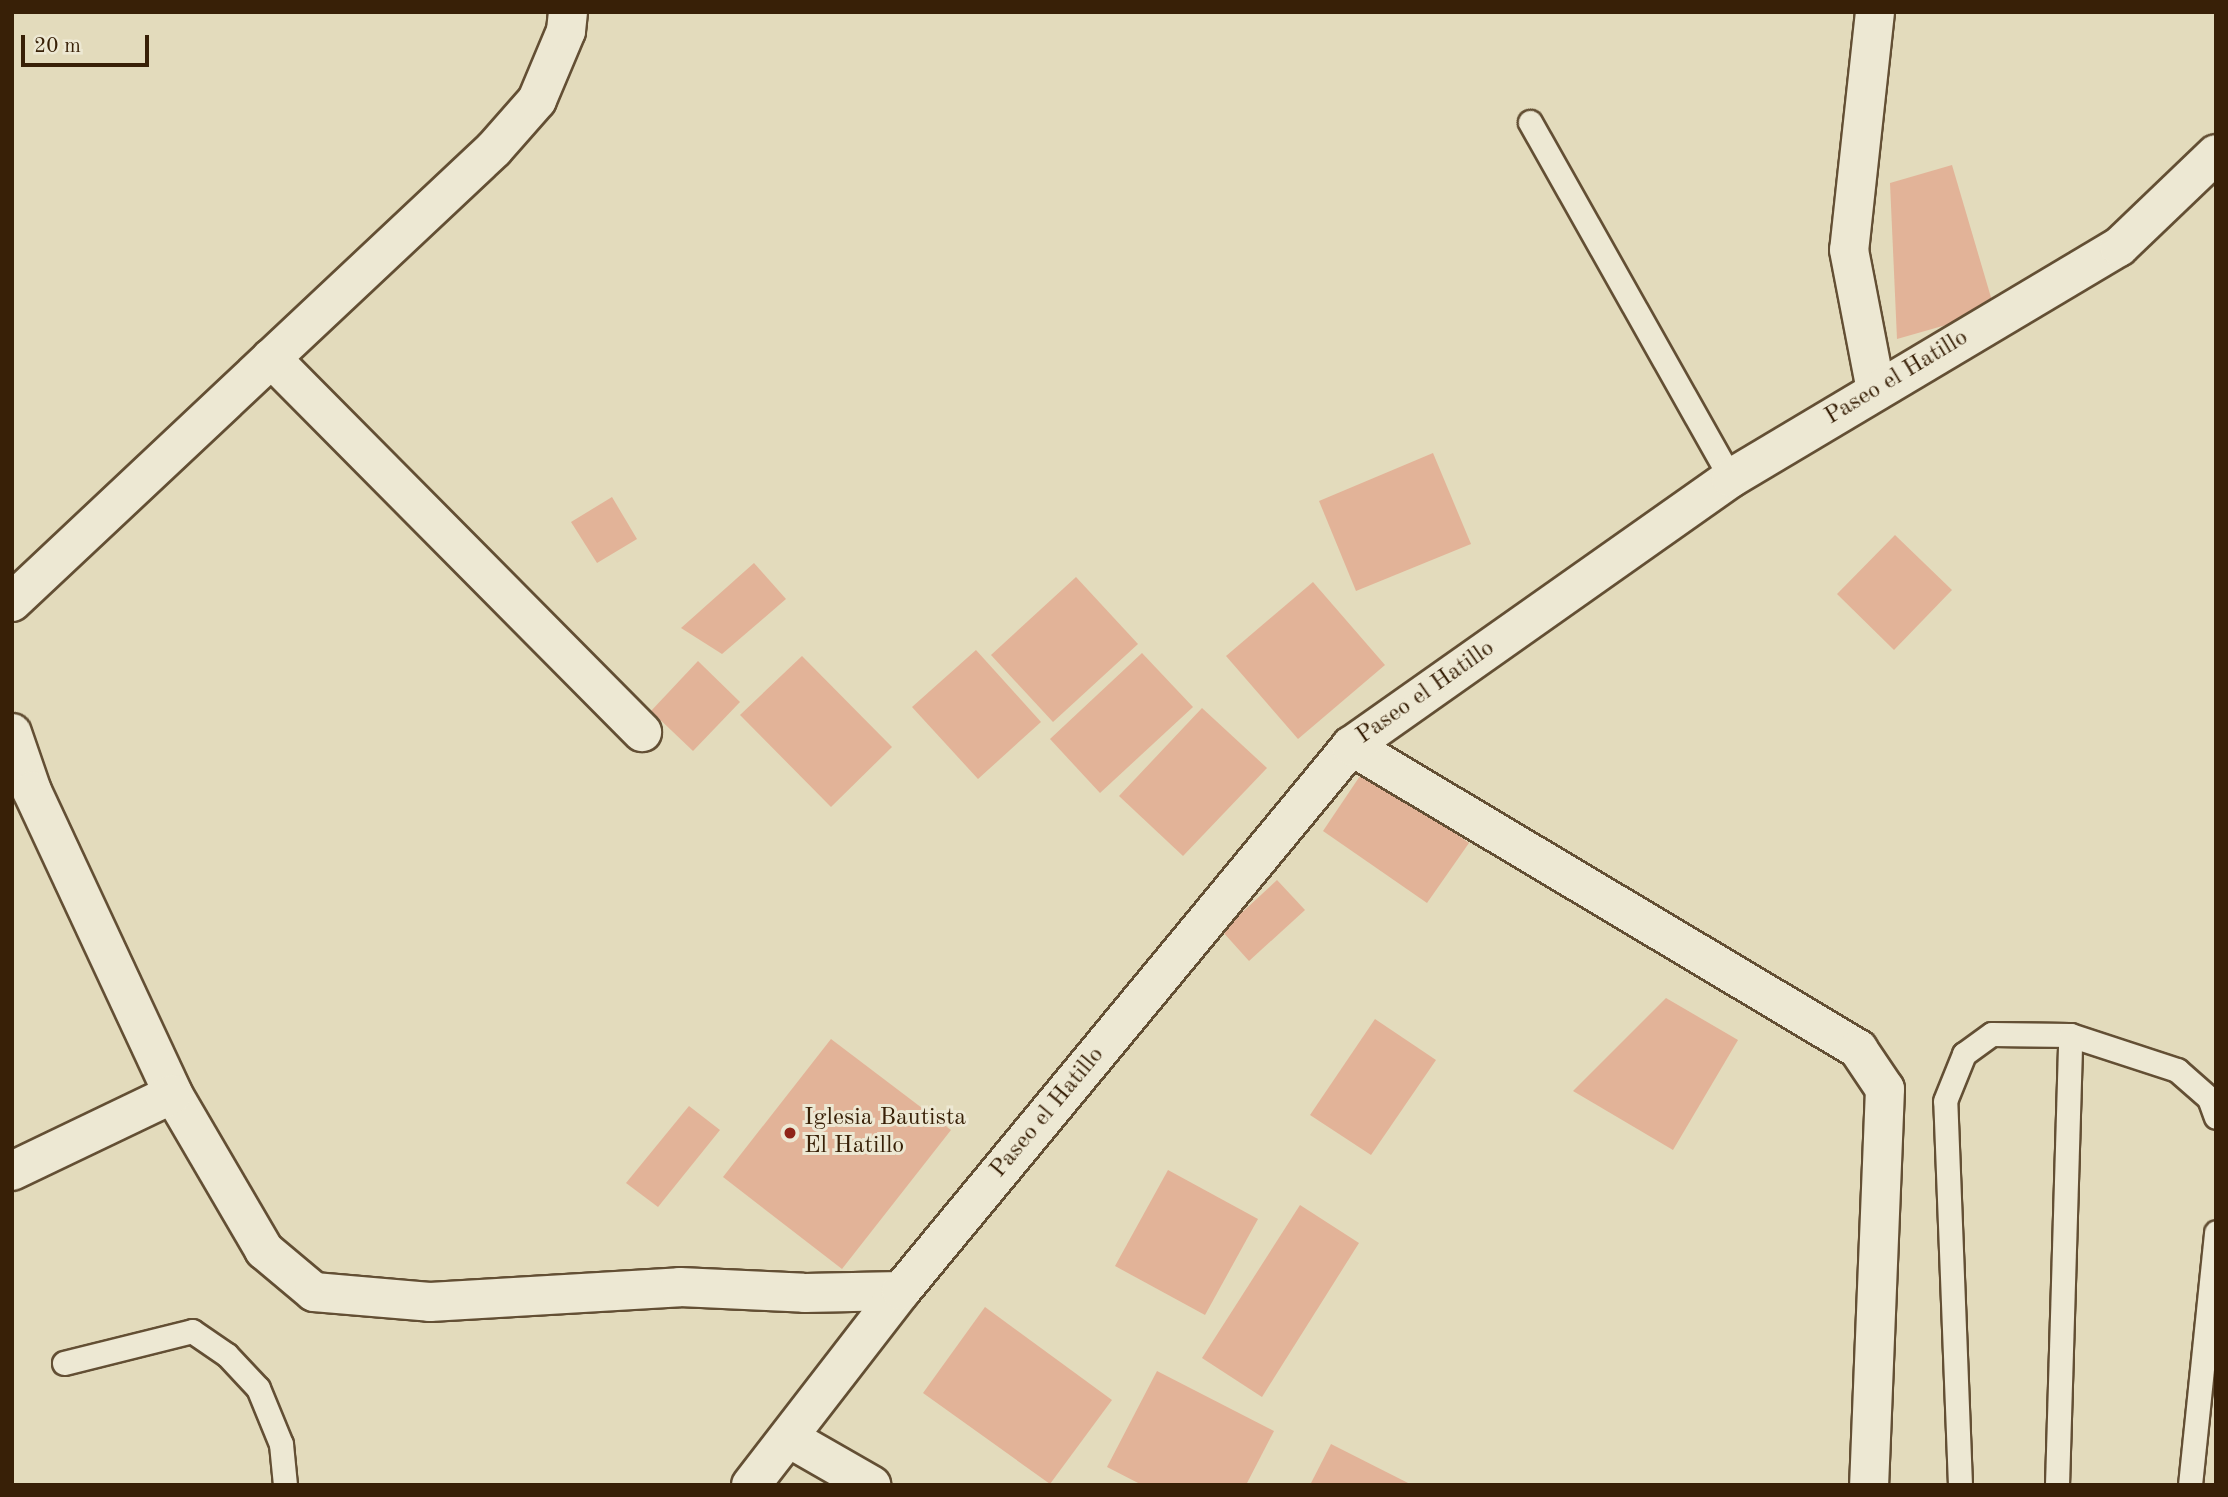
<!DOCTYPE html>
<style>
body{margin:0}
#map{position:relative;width:2228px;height:1497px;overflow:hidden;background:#e3dbbc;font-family:"Old Standard TT",serif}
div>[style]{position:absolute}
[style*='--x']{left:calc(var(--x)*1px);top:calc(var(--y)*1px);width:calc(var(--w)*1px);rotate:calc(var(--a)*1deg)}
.building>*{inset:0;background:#e2b398}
.roads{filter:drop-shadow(2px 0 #634f34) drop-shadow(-2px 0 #634f34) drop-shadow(0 2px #634f34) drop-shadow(0 -2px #634f34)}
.service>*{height:23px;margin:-11.5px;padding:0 11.5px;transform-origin:11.5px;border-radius:11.5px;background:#ede8d3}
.minor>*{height:38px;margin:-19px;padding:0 19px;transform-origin:19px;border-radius:19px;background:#ede8d3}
.tertiary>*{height:38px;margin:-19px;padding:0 19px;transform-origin:19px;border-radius:19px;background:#ede8d3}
.dots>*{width:19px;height:19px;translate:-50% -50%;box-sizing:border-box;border:4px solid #ede8d3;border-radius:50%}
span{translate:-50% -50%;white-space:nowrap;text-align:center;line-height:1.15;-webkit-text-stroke:6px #ede8d3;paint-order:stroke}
.street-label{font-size:24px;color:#382007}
.poi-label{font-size:24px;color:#382007}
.left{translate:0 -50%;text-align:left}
.frame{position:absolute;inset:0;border:14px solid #382007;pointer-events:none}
.scale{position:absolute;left:21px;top:35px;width:128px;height:32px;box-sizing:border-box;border:4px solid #382007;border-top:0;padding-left:9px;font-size:21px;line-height:24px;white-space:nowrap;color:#382007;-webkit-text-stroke:5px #ede8d3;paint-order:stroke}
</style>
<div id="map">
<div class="building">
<div style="clip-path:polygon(1952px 165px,1995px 311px,1897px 339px,1890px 183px)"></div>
<div style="clip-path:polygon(1433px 453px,1471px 544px,1356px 591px,1319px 501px)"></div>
<div style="clip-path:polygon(612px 497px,637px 539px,597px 563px,571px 522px)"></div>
<div style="clip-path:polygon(1895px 535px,1952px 590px,1894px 650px,1837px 594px)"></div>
<div style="clip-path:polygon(754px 563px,786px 599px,722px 654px,681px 628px)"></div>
<div style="clip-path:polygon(1076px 577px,1138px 644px,1053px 722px,991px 655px)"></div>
<div style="clip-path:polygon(1313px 582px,1385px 665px,1298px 739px,1226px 656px)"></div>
<div style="clip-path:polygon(976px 650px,1041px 722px,978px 779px,912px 707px)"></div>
<div style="clip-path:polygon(1142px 653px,1193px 707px,1100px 793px,1050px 739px)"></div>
<div style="clip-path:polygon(802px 656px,892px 747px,831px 807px,740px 715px)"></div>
<div style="clip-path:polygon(698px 661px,740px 702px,693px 751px,651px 711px)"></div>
<div style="clip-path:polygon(1202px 708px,1267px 768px,1183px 856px,1119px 796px)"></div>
<div style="clip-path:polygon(1364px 770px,1469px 843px,1427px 903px,1323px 831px)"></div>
<div style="clip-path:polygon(1277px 880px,1305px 910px,1249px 961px,1222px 931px)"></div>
<div style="clip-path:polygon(1666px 998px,1738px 1040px,1673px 1150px,1573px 1091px)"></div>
<div style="clip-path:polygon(1375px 1019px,1436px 1060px,1371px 1155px,1310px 1115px)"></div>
<div style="clip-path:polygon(831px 1039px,951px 1130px,842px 1269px,723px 1177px)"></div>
<div style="clip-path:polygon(689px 1106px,720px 1130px,658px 1207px,626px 1183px)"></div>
<div style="clip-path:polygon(1168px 1170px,1258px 1219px,1205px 1315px,1115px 1266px)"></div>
<div style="clip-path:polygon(1300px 1205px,1359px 1243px,1262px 1397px,1202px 1358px)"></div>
<div style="clip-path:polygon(985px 1307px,1112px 1400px,1050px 1484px,923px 1393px)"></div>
<div style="clip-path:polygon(1157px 1371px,1274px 1431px,1246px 1485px,1142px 1485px,1107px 1467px)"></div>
<div style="clip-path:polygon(1331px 1444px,1412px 1485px,1310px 1485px)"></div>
</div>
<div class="roads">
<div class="service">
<div style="--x:1530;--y:122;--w:409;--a:60.6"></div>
<div style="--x:64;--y:1363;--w:132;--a:-14"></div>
<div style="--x:192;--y:1331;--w:42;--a:34.4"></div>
<div style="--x:227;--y:1355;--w:45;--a:46.8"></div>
<div style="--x:258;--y:1388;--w:61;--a:67.7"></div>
<div style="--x:281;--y:1444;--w:41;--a:84.4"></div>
<div style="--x:1960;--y:1485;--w:384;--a:-92.2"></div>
<div style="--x:1945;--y:1101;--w:51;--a:-68"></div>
<div style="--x:1964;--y:1054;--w:34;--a:-36"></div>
<div style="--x:1992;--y:1034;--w:78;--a:0.7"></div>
<div style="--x:2070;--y:1035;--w:113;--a:18.1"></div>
<div style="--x:2177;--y:1070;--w:43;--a:41.2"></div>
<div style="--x:2209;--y:1098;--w:20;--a:70"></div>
<div style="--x:2057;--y:1485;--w:450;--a:-88.3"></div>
<div style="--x:2190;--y:1485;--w:254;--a:-84.1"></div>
</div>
<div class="minor">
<div style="--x:1875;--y:12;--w:239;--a:96.2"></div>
<div style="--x:1849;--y:250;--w:143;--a:79.1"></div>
<div style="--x:271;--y:358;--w:527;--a:45.23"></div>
<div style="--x:12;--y:602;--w:661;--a:-43.22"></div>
<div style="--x:494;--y:149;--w:65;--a:-48.7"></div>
<div style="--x:537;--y:100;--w:75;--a:-67.2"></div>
<div style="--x:566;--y:31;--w:19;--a:-84"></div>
<div style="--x:12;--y:733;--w:61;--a:71"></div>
<div style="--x:32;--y:791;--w:334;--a:65"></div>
<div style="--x:173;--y:1094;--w:181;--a:59.7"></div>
<div style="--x:264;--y:1250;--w:65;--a:40"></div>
<div style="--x:314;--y:1292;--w:116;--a:4.9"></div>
<div style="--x:430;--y:1302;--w:250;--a:-3.4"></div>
<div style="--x:680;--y:1287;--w:125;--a:2.7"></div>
<div style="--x:805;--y:1293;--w:96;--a:-1.2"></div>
<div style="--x:1351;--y:746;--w:591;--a:30.86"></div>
<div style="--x:1858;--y:1049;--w:48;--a:56"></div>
<div style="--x:1885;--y:1089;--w:396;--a:92.3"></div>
<div style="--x:12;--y:1171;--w:178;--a:-25.6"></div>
<div style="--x:789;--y:1438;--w:95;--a:29.8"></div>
</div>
<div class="tertiary">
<div style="--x:751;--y:1485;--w:245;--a:-52.3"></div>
<div style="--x:901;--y:1291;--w:707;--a:-50.45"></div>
<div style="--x:1351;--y:746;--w:465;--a:-35.2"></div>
<div style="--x:1731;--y:478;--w:452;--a:-30.8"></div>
<div style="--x:2119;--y:247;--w:134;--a:-43.8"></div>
</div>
</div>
<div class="dots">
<div style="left:790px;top:1133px;background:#8f2418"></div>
</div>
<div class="street-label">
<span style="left:1897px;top:378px;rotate:-31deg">Paseo el Hatillo</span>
<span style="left:1426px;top:693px;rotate:-35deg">Paseo el Hatillo</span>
<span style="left:1048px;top:1113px;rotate:-50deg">Paseo el Hatillo</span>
</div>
<div class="poi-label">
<span class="left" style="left:804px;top:1133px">Iglesia Bautista<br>El Hatillo</span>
</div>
<div class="frame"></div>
<div class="scale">20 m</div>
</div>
